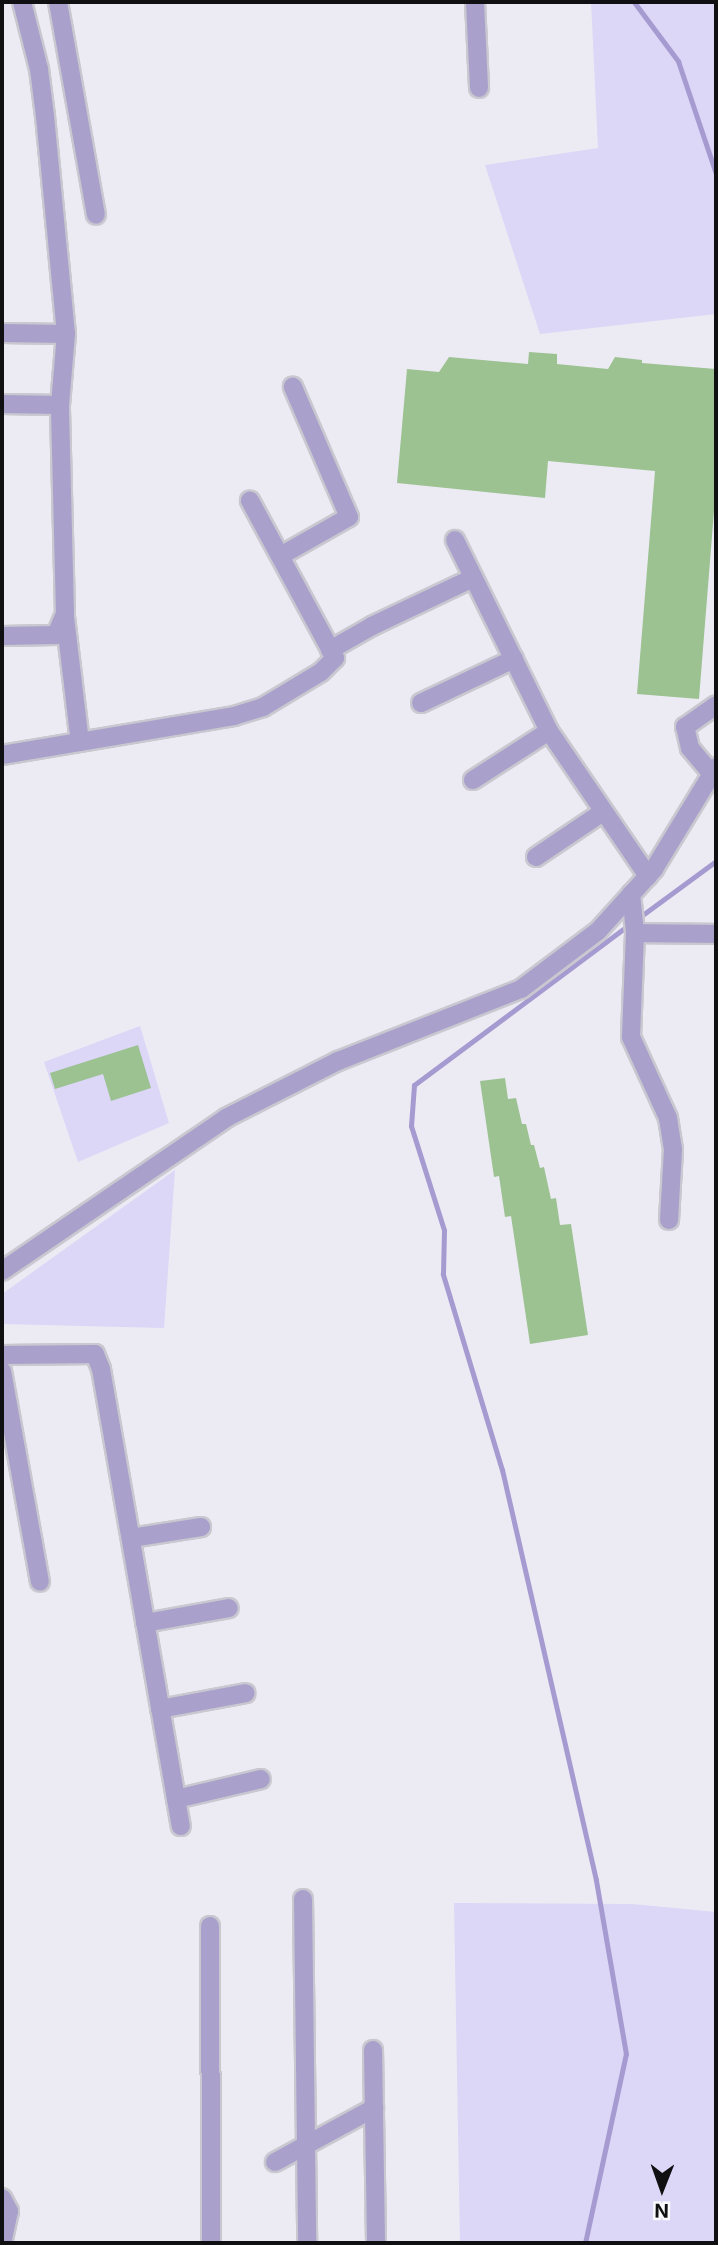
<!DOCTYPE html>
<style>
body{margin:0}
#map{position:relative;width:718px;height:2245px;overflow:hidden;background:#ecebf4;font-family:Inter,sans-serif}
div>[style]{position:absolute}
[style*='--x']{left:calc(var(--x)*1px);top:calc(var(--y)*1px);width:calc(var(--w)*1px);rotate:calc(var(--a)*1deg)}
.green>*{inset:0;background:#dcd6f7}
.stream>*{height:5px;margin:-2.5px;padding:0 2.5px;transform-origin:2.5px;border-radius:2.5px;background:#a69bd0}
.building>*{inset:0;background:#9cc292}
.roads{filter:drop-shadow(2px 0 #c9c8d0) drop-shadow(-2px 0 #c9c8d0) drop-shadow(0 2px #c9c8d0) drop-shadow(0 -2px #c9c8d0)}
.minor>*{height:18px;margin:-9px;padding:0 9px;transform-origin:9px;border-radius:9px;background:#a9a0cb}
span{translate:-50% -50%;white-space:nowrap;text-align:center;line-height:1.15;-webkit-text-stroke:5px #f9f9fe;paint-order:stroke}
.frame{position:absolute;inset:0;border:4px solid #101013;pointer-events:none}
.north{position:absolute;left:627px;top:2154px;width:70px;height:70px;-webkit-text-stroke:5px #f9f9fe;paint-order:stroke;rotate:181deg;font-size:19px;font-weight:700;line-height:28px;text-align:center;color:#101013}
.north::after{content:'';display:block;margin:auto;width:24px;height:32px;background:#101013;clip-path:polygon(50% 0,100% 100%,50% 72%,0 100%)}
</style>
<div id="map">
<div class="green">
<div style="clip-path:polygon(591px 2px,716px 2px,716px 314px,540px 334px,485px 165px,598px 148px)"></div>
<div style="clip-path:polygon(140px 1026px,169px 1123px,78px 1162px,44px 1062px)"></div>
<div style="clip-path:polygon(175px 1170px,164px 1328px,2px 1324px,2px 1294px)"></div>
<div style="clip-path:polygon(454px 1903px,632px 1904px,716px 1912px,716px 2243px,460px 2243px)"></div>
</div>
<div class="stream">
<div style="--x:634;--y:2;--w:74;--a:53.3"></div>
<div style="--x:678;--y:61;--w:119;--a:71.4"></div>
<div style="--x:637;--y:919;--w:98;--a:-36.3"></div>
<div style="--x:585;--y:2243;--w:193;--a:-77.8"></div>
<div style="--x:626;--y:2054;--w:177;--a:-99.8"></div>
<div style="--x:596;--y:1880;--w:421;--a:-102.9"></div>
<div style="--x:502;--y:1470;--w:205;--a:-106.8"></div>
<div style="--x:443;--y:1274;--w:44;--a:-88.7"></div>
<div style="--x:444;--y:1230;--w:109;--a:-107.6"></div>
<div style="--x:411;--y:1126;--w:41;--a:-85.8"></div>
<div style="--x:414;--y:1085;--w:268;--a:-36.7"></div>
</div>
<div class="building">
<div style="clip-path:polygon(529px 352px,557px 354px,557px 364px,608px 369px,615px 357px,642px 360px,642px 363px,716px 369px,716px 486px,699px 699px,637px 694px,655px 471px,548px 461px,545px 498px,397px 483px,407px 369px,439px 372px,449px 357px,528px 364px)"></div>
<div style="clip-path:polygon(138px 1045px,151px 1088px,111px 1101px,103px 1074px,55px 1089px,50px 1073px)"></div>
<div style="clip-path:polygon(505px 1078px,508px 1099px,516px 1098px,522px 1124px,526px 1124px,531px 1145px,534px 1145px,540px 1168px,544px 1167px,551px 1199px,556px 1198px,560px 1225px,571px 1224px,588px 1335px,530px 1344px,511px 1216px,505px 1217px,499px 1176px,494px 1177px,480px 1081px)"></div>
</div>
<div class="roads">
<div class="minor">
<div style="--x:58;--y:2;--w:216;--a:79.9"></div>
<div style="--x:475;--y:2;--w:86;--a:87.3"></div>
<div style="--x:2;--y:333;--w:64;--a:0.9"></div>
<div style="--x:2;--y:404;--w:58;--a:1"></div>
<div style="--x:455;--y:540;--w:213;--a:63.8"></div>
<div style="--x:549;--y:731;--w:176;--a:55.7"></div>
<div style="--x:282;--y:555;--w:77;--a:-29.6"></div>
<div style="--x:349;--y:517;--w:142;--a:-113.3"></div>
<div style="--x:65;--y:617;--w:126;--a:83.2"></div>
<div style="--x:2;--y:636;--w:54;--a:-1.1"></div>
<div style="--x:56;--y:635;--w:23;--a:-67"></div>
<div style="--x:65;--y:614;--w:209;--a:-91.4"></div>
<div style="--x:60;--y:405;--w:71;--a:-85.2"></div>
<div style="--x:66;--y:334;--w:219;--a:-95.5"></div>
<div style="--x:45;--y:116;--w:47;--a:-97.3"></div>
<div style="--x:39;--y:69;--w:69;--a:-104.2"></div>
<div style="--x:330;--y:650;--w:48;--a:-29.7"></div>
<div style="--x:372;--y:626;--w:112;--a:-25.4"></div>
<div style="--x:421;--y:703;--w:103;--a:-25.3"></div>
<div style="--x:2;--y:755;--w:235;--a:-9.5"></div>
<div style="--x:234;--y:716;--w:30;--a:-17"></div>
<div style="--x:263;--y:707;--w:68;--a:-31.1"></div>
<div style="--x:321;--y:672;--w:20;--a:-45"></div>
<div style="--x:335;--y:658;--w:179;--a:-118.4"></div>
<div style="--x:711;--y:773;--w:33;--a:-130"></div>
<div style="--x:690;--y:748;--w:22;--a:-103"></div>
<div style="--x:685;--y:727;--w:38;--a:-35"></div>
<div style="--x:473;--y:780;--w:90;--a:-32.8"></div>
<div style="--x:536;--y:857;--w:81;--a:-33.9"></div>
<div style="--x:631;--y:894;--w:39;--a:84"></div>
<div style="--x:635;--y:933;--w:104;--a:92.2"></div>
<div style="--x:631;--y:1037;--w:89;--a:65.4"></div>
<div style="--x:668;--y:1118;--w:31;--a:81"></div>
<div style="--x:673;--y:1149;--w:71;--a:93.2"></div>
<div style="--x:635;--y:933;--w:81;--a:0.7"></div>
<div style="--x:2;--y:1271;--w:271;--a:-34.3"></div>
<div style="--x:226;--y:1118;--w:126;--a:-27"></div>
<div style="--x:338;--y:1061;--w:197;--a:-21.5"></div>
<div style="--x:521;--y:989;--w:96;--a:-37"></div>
<div style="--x:598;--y:931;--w:84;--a:-47.9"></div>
<div style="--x:654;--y:869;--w:119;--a:-58.7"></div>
<div style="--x:2;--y:1355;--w:93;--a:-0.6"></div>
<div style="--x:95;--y:1354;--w:16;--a:68"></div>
<div style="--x:101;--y:1369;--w:464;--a:80.1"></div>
<div style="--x:2;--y:1371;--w:214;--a:79.8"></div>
<div style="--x:131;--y:1538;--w:71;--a:-8.9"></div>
<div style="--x:145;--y:1623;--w:85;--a:-10.1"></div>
<div style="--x:160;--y:1709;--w:87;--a:-10.5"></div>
<div style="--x:176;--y:1799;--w:87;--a:-13.2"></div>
<div style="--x:303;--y:1899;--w:344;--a:89.3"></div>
<div style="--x:210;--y:1926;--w:317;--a:89.8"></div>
<div style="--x:373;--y:2050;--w:193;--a:89.1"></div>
<div style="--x:275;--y:2162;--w:113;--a:-28.6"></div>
<div style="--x:2;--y:2198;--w:15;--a:62"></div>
<div style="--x:9;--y:2211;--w:33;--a:102"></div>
</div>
</div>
<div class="frame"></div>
<div class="north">N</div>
</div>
